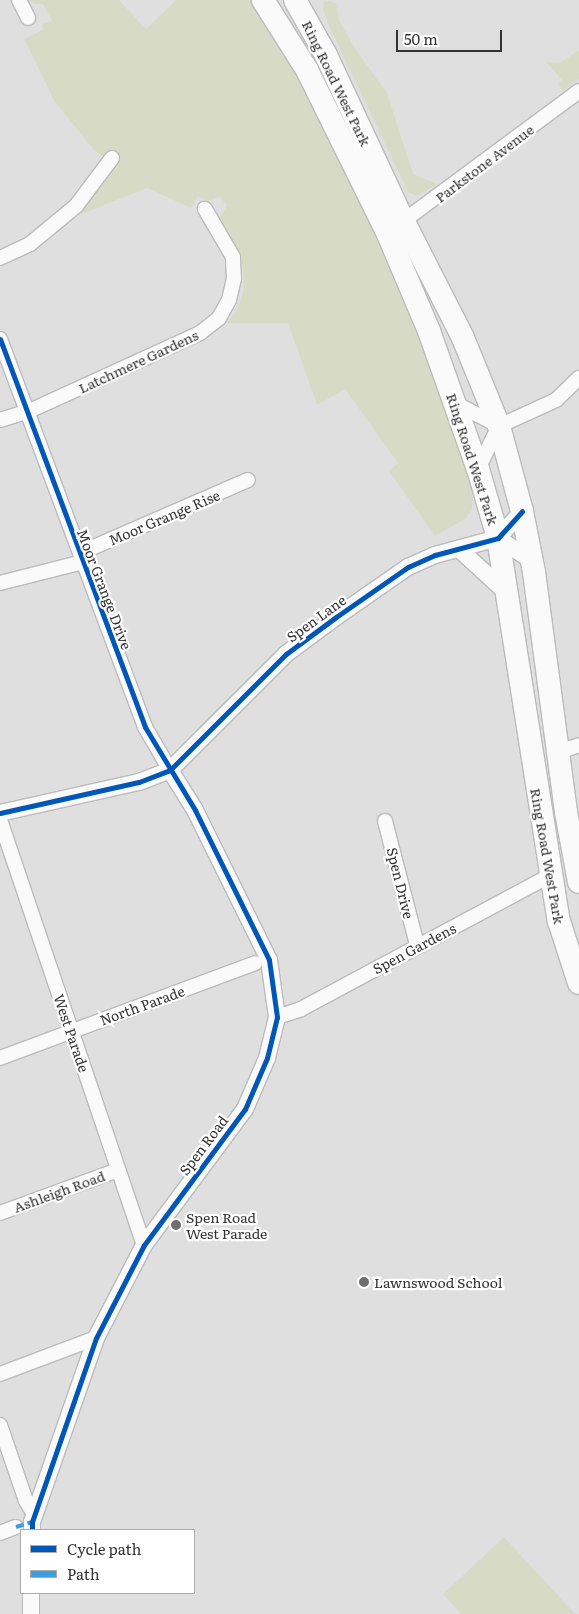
<!DOCTYPE html>
<style>
body{margin:0}
#map{position:relative;width:579px;height:1614px;overflow:hidden;background:#dfdfe0;font-family:Literata,serif}
div>[style]{position:absolute}
[style*='--x']{left:calc(var(--x)*1px);top:calc(var(--y)*1px);width:calc(var(--w)*1px);rotate:calc(var(--a)*1deg)}
.green>*{inset:0;background:#d7dbc6}
.roads{filter:drop-shadow(1px 0 #bbb) drop-shadow(-1px 0 #bbb) drop-shadow(0 1px #bbb) drop-shadow(0 -1px #bbb)}
.minor>*{height:14px;margin:-7px;padding:0 7px;transform-origin:7px;border-radius:7px;background:#fafafa}
.tertiary>*{height:16px;margin:-8px;padding:0 8px;transform-origin:8px;border-radius:8px;background:#fafafa}
.trunk>*{height:22px;margin:-11px;padding:0 11px;transform-origin:11px;border-radius:11px;background:#fafafa}
.quiet>*{height:4px;margin-top:-2px;transform-origin:0;background:repeating-linear-gradient(90deg,#3e9de2 0 8px,transparent 0 12px)}
.cycleway>*{height:5px;margin:-2.5px;padding:0 2.5px;transform-origin:2.5px;border-radius:2.5px;background:#0057b8}
.dots>*{width:14px;height:14px;translate:-50% -50%;box-sizing:border-box;border:2px solid #fff;border-radius:50%}
span{translate:-50% -50%;white-space:nowrap;text-align:center;line-height:1.15;-webkit-text-stroke:4.5px #fff;paint-order:stroke}
.street-label{font-size:14px;color:#333}
.poi-label{font-size:14px;color:#333}
.left{translate:0 -50%;text-align:left}
.legend{position:absolute;left:20px;top:1529px;width:175px;height:65px;box-sizing:border-box;background:#fff;border:1px solid #adadad;margin:0;padding:6px 9px;list-style:none;font-size:15px;color:#333}
.legend li{display:flex;align-items:center;gap:10px;height:25px}
.legend b{width:25px;border:1px solid #adadad}
.scale{position:absolute;left:396px;top:30px;width:106px;height:22px;box-sizing:border-box;border:2px solid #333;border-top:0;padding-left:6px;font-size:15px;line-height:18px;white-space:nowrap;color:#333;-webkit-text-stroke:4px #fff;paint-order:stroke}
</style>
<div id="map">
<div class="green">
<div style="clip-path:polygon(28px 0,119px 0,146px 29px,176px 0,251px 0,299px 78px,379px 239px,421px 337px,473px 484px,472px 510px,465px 519px,435px 536px,389px 471px,398px 463px,345px 389px,317px 405px,288px 323px,227px 323px,238px 308px,243px 292px,244px 274px,240px 255px,220px 217px,227px 206px,220px 196px,208px 201px,198px 196px,191px 208px,147px 188px,79px 215px,117px 166px,94px 150px,55px 102px,24px 39px,43px 30px,42px 24px,52px 21px,43px 4px,34px 4px)"></div>
<div style="clip-path:polygon(324px 0,336px 3px,339px 20px,354px 47px,387px 93px,413px 174px,437px 184px,417px 196px,408px 192px,330px 28px,323px 10px)"></div>
<div style="clip-path:polygon(579px 50px,579px 79px,563px 91px,558px 84px,562px 80px,546px 62px,560px 63px)"></div>
<div style="clip-path:polygon(504px 1537px,575px 1614px,461px 1614px,443px 1594px)"></div>
</div>
<div class="roads">
<div class="minor">
<div style="--x:19;--y:0;--w:20;--a:63"></div>
<div style="--x:398;--y:225;--w:225;--a:-36.5"></div>
<div style="--x:0;--y:258;--w:33;--a:-25"></div>
<div style="--x:30;--y:244;--w:60;--a:-39.6"></div>
<div style="--x:76;--y:206;--w:60;--a:-53.1"></div>
<div style="--x:0;--y:339;--w:414;--a:69.5"></div>
<div style="--x:145;--y:727;--w:50;--a:59.8"></div>
<div style="--x:455;--y:403;--w:50;--a:27.6"></div>
<div style="--x:0;--y:420;--w:28;--a:-17"></div>
<div style="--x:27;--y:412;--w:190;--a:-24.5"></div>
<div style="--x:200;--y:333;--w:24;--a:-38"></div>
<div style="--x:219;--y:318;--w:21;--a:-61"></div>
<div style="--x:229;--y:300;--w:22;--a:-77"></div>
<div style="--x:234;--y:279;--w:22;--a:-93"></div>
<div style="--x:233;--y:257;--w:56;--a:-120.3"></div>
<div style="--x:478;--y:469;--w:48;--a:-64"></div>
<div style="--x:499;--y:426;--w:63;--a:-24.5"></div>
<div style="--x:556;--y:400;--w:32;--a:-44"></div>
<div style="--x:80;--y:553;--w:183;--a:-23.5"></div>
<div style="--x:0;--y:583;--w:86;--a:-14.2"></div>
<div style="--x:558;--y:752;--w:22;--a:-18"></div>
<div style="--x:0;--y:820;--w:449;--a:71.3"></div>
<div style="--x:385;--y:821;--w:128;--a:75.5"></div>
<div style="--x:277;--y:1017;--w:25;--a:-18"></div>
<div style="--x:301;--y:1009;--w:284;--a:-28.2"></div>
<div style="--x:0;--y:1058;--w:272;--a:-20.4"></div>
<div style="--x:0;--y:1213;--w:126;--a:-20"></div>
<div style="--x:0;--y:1374;--w:103;--a:-20.6"></div>
<div style="--x:0;--y:1425;--w:80;--a:71.1"></div>
<div style="--x:26;--y:1501;--w:17;--a:59"></div>
<div style="--x:0;--y:1533;--w:17;--a:-21"></div>
</div>
<div class="tertiary">
<div style="--x:498;--y:538;--w:41;--a:34.1"></div>
<div style="--x:459;--y:549;--w:64;--a:42.5"></div>
<div style="--x:0;--y:813;--w:142;--a:-12.6"></div>
<div style="--x:139;--y:782;--w:33;--a:-21"></div>
<div style="--x:170;--y:770;--w:164;--a:-45"></div>
<div style="--x:286;--y:654;--w:62;--a:-36.5"></div>
<div style="--x:336;--y:617;--w:88;--a:-34.8"></div>
<div style="--x:408;--y:567;--w:30;--a:-24"></div>
<div style="--x:435;--y:555;--w:65;--a:-15.1"></div>
<div style="--x:498;--y:538;--w:36;--a:-48"></div>
<div style="--x:32;--y:1530;--w:8;--a:-90"></div>
<div style="--x:32;--y:1522;--w:195;--a:-70.8"></div>
<div style="--x:96;--y:1338;--w:105;--a:-62.7"></div>
<div style="--x:144;--y:1245;--w:169;--a:-53.4"></div>
<div style="--x:245;--y:1109;--w:56;--a:-66.7"></div>
<div style="--x:267;--y:1058;--w:42;--a:-76.3"></div>
<div style="--x:277;--y:1017;--w:58;--a:-98"></div>
<div style="--x:269;--y:960;--w:167;--a:-116.3"></div>
<div style="--x:195;--y:810;--w:47;--a:-122"></div>
<div style="--x:31;--y:1614;--w:21;--a:-90"></div>
</div>
<div class="trunk">
<div style="--x:263;--y:0;--w:83;--a:57.8"></div>
<div style="--x:307;--y:70;--w:181;--a:63.7"></div>
<div style="--x:387;--y:232;--w:108;--a:67"></div>
<div style="--x:429;--y:331;--w:146;--a:70.5"></div>
<div style="--x:478;--y:469;--w:72;--a:73.8"></div>
<div style="--x:498;--y:538;--w:388;--a:81"></div>
<div style="--x:559;--y:921;--w:65;--a:72.1"></div>
<div style="--x:295;--y:0;--w:63;--a:60.6"></div>
<div style="--x:326;--y:55;--w:184;--a:65"></div>
<div style="--x:404;--y:222;--w:130;--a:63"></div>
<div style="--x:463;--y:338;--w:95;--a:67.8"></div>
<div style="--x:499;--y:426;--w:88;--a:74.9"></div>
<div style="--x:522;--y:511;--w:62;--a:78.9"></div>
<div style="--x:534;--y:572;--w:242;--a:82.4"></div>
<div style="--x:566;--y:812;--w:71;--a:79.5"></div>
</div>
</div>
<div class="quiet">
<div style="--x:16;--y:1527;--w:17;--a:-17"></div>
</div>
<div class="cycleway">
<div style="--x:0;--y:339;--w:414;--a:69.5"></div>
<div style="--x:145;--y:727;--w:97;--a:58.9"></div>
<div style="--x:195;--y:810;--w:167;--a:63.7"></div>
<div style="--x:269;--y:960;--w:58;--a:82"></div>
<div style="--x:277;--y:1017;--w:42;--a:103.7"></div>
<div style="--x:267;--y:1058;--w:56;--a:113.3"></div>
<div style="--x:245;--y:1109;--w:169;--a:126.6"></div>
<div style="--x:144;--y:1245;--w:105;--a:117.3"></div>
<div style="--x:96;--y:1338;--w:195;--a:109.2"></div>
<div style="--x:32;--y:1522;--w:8;--a:90"></div>
<div style="--x:0;--y:813;--w:142;--a:-12.6"></div>
<div style="--x:139;--y:782;--w:33;--a:-21"></div>
<div style="--x:170;--y:770;--w:164;--a:-45"></div>
<div style="--x:286;--y:654;--w:62;--a:-36.5"></div>
<div style="--x:336;--y:617;--w:88;--a:-34.8"></div>
<div style="--x:408;--y:567;--w:30;--a:-24"></div>
<div style="--x:435;--y:555;--w:65;--a:-15.1"></div>
<div style="--x:498;--y:538;--w:36;--a:-48"></div>
</div>
<div class="dots">
<div style="left:176px;top:1225px;background:#6f6f70"></div>
<div style="left:364px;top:1282px;background:#6f6f70"></div>
</div>
<div class="street-label">
<span style="left:337px;top:83px;rotate:64deg">Ring Road West Park</span>
<span style="left:484px;top:163px;rotate:-37deg">Parkstone Avenue</span>
<span style="left:138px;top:361px;rotate:-25deg">Latchmere Gardens</span>
<span style="left:473px;top:459px;rotate:72deg">Ring Road West Park</span>
<span style="left:164px;top:517px;rotate:-23deg">Moor Grange Rise</span>
<span style="left:105px;top:589px;rotate:69deg">Moor Grange Drive</span>
<span style="left:316px;top:618px;rotate:-36deg">Spen Lane</span>
<span style="left:548px;top:856px;rotate:80deg">Ring Road West Park</span>
<span style="left:401px;top:883px;rotate:76deg">Spen Drive</span>
<span style="left:414px;top:948px;rotate:-28deg">Spen Gardens</span>
<span style="left:142px;top:1005px;rotate:-20deg">North Parade</span>
<span style="left:72px;top:1033px;rotate:71deg">West Parade</span>
<span style="left:203px;top:1145px;rotate:-53deg">Spen Road</span>
<span style="left:59px;top:1191px;rotate:-20deg">Ashleigh Road</span>
</div>
<div class="poi-label">
<span class="left" style="left:186px;top:1225px">Spen Road<br>West Parade</span>
<span class="left" style="left:374px;top:1282px">Lawnswood School</span>
</div>
<ul class="legend">
<li><b style="height:6px;background:#0057b8"></b>Cycle path</li>
<li><b style="height:6px;background:#3e9de2"></b>Path</li>
</ul>
<div class="scale">50 m</div>
</div>
